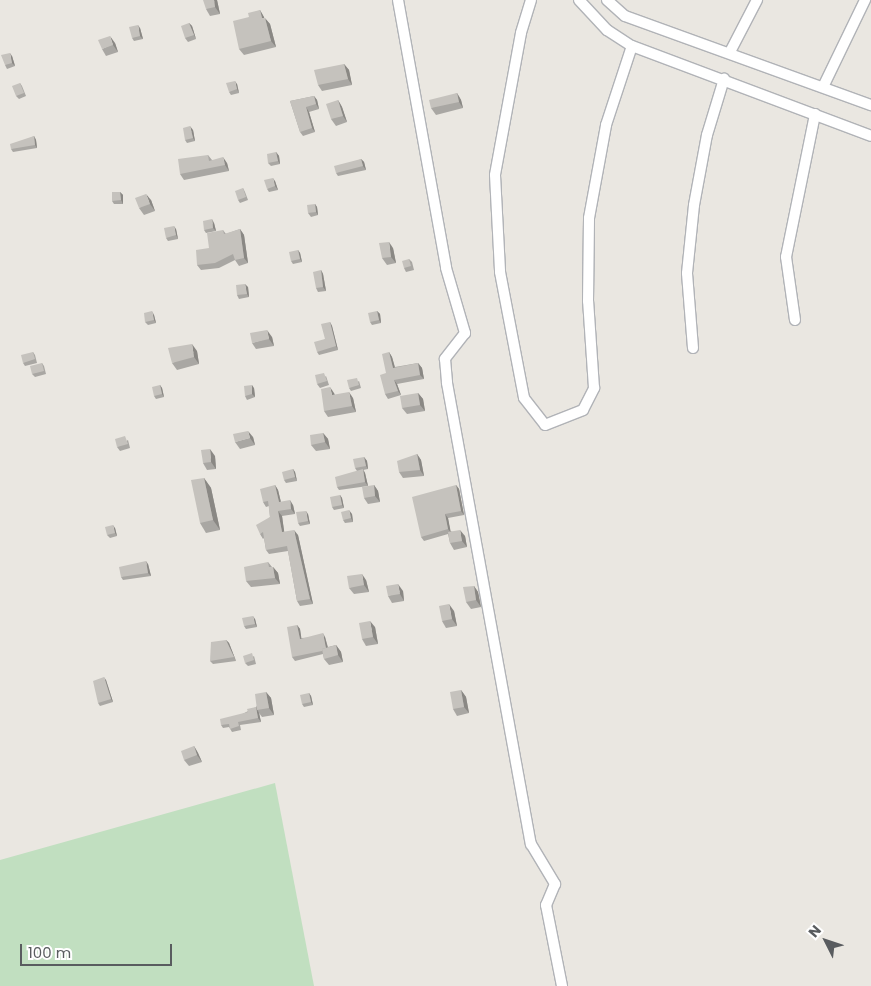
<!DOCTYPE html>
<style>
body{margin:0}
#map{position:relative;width:871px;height:986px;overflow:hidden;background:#eae7e1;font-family:Poppins,sans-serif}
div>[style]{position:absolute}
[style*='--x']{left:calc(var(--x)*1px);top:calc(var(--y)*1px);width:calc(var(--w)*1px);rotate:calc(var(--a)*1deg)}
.green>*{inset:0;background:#c1dfc0}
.roads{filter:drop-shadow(1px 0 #b1b3b7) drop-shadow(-1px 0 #b1b3b7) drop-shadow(0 1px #b1b3b7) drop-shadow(0 -1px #b1b3b7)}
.minor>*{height:10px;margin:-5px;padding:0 5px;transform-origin:5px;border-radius:5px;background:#fff}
.wall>*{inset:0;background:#a9a7a3}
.shaded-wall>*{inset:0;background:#8a8884}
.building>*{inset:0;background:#c5c2bd}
span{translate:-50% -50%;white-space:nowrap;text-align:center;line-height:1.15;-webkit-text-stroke:4.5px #fff;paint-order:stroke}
.north{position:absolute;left:801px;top:916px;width:50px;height:50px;-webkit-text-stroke:4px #fff;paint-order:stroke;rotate:311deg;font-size:14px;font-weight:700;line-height:20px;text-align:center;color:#595c5f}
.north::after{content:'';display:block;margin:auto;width:18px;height:22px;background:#595c5f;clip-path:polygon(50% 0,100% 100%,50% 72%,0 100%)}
.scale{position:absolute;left:20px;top:944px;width:152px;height:22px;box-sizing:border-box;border:2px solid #595c5f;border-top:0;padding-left:6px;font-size:15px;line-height:18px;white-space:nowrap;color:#595c5f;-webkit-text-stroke:4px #fff;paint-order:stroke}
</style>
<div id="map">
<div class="green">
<div style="clip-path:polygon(275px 783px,314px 986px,0 986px,0 860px)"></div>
</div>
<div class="roads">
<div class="minor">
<div style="--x:398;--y:0;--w:272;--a:79.8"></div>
<div style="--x:446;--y:268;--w:68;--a:73.7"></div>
<div style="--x:465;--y:333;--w:33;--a:128"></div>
<div style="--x:445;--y:359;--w:24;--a:85"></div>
<div style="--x:447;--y:383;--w:469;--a:79.7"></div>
<div style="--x:531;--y:844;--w:47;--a:59"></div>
<div style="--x:555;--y:884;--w:23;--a:113"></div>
<div style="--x:546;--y:905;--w:83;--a:78.8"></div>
<div style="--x:531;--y:0;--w:34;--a:107"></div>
<div style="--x:521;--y:33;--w:144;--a:100.4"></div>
<div style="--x:495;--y:175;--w:97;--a:87"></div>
<div style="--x:500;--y:272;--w:128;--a:79.2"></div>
<div style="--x:524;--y:398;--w:34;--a:52"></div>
<div style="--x:545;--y:425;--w:41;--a:-21.5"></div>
<div style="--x:583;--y:410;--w:25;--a:-63"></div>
<div style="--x:594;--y:388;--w:87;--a:-93.9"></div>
<div style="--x:588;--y:301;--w:83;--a:-89.3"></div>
<div style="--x:589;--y:218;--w:95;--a:-79.6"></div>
<div style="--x:606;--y:125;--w:83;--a:-71.8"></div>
<div style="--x:579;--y:0;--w:41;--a:47"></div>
<div style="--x:607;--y:30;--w:30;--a:33"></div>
<div style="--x:632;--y:46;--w:255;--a:20.6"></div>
<div style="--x:607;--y:0;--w:24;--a:42"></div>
<div style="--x:625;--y:16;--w:262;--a:19.9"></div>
<div style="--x:730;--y:52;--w:59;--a:-62.6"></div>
<div style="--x:823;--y:87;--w:97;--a:-64.2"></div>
<div style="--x:795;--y:320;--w:64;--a:-98.1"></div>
<div style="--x:786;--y:257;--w:146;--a:-78.5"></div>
<div style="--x:693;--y:348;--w:75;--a:-94.6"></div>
<div style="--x:687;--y:273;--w:68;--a:-84.1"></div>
<div style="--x:694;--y:205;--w:71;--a:-79.5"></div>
<div style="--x:707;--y:135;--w:59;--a:-73.1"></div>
</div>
</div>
<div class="wall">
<div style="clip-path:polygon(217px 0,220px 14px,210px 16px,206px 9px)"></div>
<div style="clip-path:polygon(260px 10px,264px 18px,270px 24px,276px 47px,244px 55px,239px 49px,249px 17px)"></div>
<div style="clip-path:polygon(189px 23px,192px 26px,196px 39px,188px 42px,185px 38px)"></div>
<div style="clip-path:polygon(140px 28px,143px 39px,134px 41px,132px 38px)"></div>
<div style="clip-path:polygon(115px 43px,118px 52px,106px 56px,102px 49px)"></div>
<div style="clip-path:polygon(12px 56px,15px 66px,7px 69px,5px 65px)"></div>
<div style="clip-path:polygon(344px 64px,349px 70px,352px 85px,322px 91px,318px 85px)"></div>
<div style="clip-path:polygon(20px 83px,22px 86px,26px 96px,19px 99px,16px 96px)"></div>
<div style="clip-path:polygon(237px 84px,239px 93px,231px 95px,229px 92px)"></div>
<div style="clip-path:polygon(457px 93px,461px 100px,463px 108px,436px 115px,431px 108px)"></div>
<div style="clip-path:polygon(314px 96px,317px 100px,319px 109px,309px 112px,315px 132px,303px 136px,300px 132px,290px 101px)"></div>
<div style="clip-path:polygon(338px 100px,342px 107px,347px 122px,336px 126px,331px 119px)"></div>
<div style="clip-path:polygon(193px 130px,195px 141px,187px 143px,185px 140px)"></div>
<div style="clip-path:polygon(34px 136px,36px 140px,37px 148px,13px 152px,11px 149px)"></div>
<div style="clip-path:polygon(276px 152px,279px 156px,280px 164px,271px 166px,268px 163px)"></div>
<div style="clip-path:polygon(208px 155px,212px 160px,227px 163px,229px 171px,184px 180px,180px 174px)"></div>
<div style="clip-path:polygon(361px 159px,364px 162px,366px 170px,338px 176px,336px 173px)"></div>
<div style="clip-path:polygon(275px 181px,278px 190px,269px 192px,267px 189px)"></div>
<div style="clip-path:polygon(243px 188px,245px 192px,248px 200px,240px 203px,238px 200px)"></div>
<div style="clip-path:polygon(120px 192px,123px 195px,123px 204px,114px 204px,112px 201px)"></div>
<div style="clip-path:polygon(151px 200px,155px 211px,144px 215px,139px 208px)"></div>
<div style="clip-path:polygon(315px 204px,317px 207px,318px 215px,311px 217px,308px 213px)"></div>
<div style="clip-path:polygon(214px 223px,216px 231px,206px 233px,204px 230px)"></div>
<div style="clip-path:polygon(176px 229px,178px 239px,168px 241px,166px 238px)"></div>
<div style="clip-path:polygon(240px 229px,244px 235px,248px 263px,239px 266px,235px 260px,219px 268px,201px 270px,197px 265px,223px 230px,226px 234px)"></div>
<div style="clip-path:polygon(393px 248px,396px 263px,387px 265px,382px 258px)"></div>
<div style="clip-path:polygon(298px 250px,300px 253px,302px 262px,293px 264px,291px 261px)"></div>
<div style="clip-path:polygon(409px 259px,412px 262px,414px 270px,406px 272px,404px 268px)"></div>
<div style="clip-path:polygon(321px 270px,323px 274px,326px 291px,318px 292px,316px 288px)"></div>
<div style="clip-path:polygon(248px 287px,249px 297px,239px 299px,237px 295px)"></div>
<div style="clip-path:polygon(377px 311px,380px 314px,381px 323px,372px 325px,370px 322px)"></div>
<div style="clip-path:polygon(154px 315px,156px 323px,148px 325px,145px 322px)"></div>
<div style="clip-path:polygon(330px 322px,332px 326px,338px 350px,319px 355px,317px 352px,325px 339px)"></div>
<div style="clip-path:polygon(272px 337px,274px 346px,256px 349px,252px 343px)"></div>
<div style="clip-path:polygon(197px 351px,199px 364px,177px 370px,172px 363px)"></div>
<div style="clip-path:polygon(33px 352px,35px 355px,37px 363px,25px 366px,23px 363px)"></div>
<div style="clip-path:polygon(389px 352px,392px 357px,395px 367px,418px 363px,422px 368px,424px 379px,397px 384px,401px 395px,388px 399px,385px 394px,386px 373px)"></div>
<div style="clip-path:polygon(42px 363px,44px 366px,46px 374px,35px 377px,32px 374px)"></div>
<div style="clip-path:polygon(326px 376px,329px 385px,320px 388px,317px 384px)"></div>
<div style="clip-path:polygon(359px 381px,361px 388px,351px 391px,349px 388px)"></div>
<div style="clip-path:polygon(160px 385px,162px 388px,164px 397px,156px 399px,154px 396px)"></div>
<div style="clip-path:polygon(254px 388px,255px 397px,247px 400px,245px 396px)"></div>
<div style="clip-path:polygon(334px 393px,335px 395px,353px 398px,356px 412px,328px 417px,324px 411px)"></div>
<div style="clip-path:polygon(418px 393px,423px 399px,425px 411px,407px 414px,402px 408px)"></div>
<div style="clip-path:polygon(323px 433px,328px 439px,330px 449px,316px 451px,311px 445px)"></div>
<div style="clip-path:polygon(253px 437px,255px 445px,240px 449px,235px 442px)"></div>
<div style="clip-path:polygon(128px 440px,130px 448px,120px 451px,117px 447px)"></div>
<div style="clip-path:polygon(417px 454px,421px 460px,424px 476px,403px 478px,399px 472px)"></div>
<div style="clip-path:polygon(215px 456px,216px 469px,207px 470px,203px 463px)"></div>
<div style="clip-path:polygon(364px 457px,367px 461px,368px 469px,363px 470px,365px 473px,368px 486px,339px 490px,337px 487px,357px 471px,355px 468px)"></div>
<div style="clip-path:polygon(293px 469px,295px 472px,297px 481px,286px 483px,284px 480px)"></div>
<div style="clip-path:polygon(204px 478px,211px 488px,220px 530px,206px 533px,200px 523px)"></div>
<div style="clip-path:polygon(275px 485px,278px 490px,281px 502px,293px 505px,295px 514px,282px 516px,284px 532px,298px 535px,313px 604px,300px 606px,297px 601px,288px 551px,269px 554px,266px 550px,264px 538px,263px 539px,260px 534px,270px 517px,269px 506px,266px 507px,263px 502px)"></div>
<div style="clip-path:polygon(374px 485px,378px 491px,380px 502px,368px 504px,364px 498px)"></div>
<div style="clip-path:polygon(456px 485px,459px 489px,464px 515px,448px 518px,450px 531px,465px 536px,467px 547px,454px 550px,450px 543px,448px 534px,424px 541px,421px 537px)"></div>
<div style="clip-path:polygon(340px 495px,342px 498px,344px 508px,334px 510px,332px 507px)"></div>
<div style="clip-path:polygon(308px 514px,310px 524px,300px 526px,298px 523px)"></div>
<div style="clip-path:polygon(352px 514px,353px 522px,345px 523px,343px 520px)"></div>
<div style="clip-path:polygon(115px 528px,117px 536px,110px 538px,107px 535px)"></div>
<div style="clip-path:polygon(268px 562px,272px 567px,273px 567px,278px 573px,280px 584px,251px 587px,246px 581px)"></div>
<div style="clip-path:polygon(148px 564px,151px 576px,123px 580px,121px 577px)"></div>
<div style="clip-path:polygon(366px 580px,369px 592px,354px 594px,349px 588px)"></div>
<div style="clip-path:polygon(474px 586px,478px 592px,481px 607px,471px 609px,466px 602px)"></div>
<div style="clip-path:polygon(403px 591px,404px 601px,392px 603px,388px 596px)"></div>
<div style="clip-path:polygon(454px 611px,457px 626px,446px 628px,442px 621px)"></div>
<div style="clip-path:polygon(255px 619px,257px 627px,246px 629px,244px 626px)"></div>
<div style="clip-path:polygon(297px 625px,300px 629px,301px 638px,325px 637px,328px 647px,336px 645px,341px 652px,343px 662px,329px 665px,324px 659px,323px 654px,295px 661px,292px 657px)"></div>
<div style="clip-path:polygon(375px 627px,378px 644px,366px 646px,362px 639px)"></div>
<div style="clip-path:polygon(226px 640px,229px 643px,236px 661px,213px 664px,210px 661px)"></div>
<div style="clip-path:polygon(254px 656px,256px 664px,248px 666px,245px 663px)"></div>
<div style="clip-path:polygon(106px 680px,113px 702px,100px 706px,98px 703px)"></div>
<div style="clip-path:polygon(461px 690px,466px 697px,469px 713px,457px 716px,453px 709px)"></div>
<div style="clip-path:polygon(266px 692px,271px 698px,274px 715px,262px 717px,259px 713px,261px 722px,240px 725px,241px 730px,232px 732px,229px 727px,223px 728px,221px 725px,256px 707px)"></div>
<div style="clip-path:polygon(309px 693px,311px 696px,313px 705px,304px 707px,302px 704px)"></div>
<div style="clip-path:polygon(194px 746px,198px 753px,202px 762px,189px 766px,184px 760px)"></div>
</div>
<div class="shaded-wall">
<div style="clip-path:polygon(214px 0,217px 0,220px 14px,215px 7px)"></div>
<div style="clip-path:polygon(260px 10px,264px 17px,266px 25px,262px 18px)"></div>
<div style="clip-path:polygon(265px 18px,270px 24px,276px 47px,271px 41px)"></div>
<div style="clip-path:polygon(189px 23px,192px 26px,196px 39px,194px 35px)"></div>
<div style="clip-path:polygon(138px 25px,140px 28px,143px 39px,140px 36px)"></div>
<div style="clip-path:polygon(110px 36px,115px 43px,118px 52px,113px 45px)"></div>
<div style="clip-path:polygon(10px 53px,12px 56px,15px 66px,12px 63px)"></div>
<div style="clip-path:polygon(344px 64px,349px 70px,352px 85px,348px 79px)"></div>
<div style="clip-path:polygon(235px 81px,237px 84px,239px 93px,237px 89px)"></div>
<div style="clip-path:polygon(457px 93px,461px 100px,463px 108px,459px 102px)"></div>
<div style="clip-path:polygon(314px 96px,317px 100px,319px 109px,316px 104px)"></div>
<div style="clip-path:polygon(338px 100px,342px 107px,347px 122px,343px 116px)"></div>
<div style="clip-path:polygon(306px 107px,309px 112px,315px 132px,312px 128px)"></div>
<div style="clip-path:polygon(190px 126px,193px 130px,195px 141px,193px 138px)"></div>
<div style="clip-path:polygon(34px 136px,36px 140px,37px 148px,35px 145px)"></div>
<div style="clip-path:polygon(276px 152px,279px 156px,280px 164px,278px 161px)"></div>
<div style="clip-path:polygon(223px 157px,227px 163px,229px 171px,225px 165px)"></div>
<div style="clip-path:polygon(361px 159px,364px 162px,366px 170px,363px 166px)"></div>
<div style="clip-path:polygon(273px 178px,275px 181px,278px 190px,275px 186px)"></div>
<div style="clip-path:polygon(120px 192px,123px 195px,123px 204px,121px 200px)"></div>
<div style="clip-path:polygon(146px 194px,151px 200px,155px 211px,150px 204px)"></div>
<div style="clip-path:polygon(315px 204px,317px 207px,318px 215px,316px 212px)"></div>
<div style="clip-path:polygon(212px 219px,214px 223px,216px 231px,213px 228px)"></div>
<div style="clip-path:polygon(174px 226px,176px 229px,178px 239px,176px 235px)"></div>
<div style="clip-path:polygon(240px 229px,244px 235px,248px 263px,244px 258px)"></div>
<div style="clip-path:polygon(389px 242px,393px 248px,396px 263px,391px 257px)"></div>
<div style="clip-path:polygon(298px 250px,300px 253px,302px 262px,300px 259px)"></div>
<div style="clip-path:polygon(321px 270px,323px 274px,326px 291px,323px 287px)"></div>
<div style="clip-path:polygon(245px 284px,248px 287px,249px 297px,247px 294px)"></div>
<div style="clip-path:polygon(152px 311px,154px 315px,156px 323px,154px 320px)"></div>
<div style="clip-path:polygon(377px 311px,380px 314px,381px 323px,379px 320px)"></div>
<div style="clip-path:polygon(330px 322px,332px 326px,338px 350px,336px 346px)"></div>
<div style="clip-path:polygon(267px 330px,272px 337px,274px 346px,269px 339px)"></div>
<div style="clip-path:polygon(192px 344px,197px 351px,199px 364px,194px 357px)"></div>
<div style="clip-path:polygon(389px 352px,392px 357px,396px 372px,393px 368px)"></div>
<div style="clip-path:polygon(418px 363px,422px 368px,424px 379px,420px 375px)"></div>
<div style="clip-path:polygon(394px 380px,397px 384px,401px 395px,398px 391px)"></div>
<div style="clip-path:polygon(160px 385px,162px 388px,164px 397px,162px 394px)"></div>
<div style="clip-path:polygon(252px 385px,254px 388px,255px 397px,252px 394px)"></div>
<div style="clip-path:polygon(330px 387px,334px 393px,336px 402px,332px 395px)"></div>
<div style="clip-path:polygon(349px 392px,353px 398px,356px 412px,352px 406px)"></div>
<div style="clip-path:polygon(418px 393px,423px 399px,425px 411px,420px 405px)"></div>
<div style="clip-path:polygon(248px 431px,253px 437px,255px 445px,250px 438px)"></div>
<div style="clip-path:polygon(323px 433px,328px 439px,330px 449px,325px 442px)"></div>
<div style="clip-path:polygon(210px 449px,215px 456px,216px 469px,211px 462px)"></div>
<div style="clip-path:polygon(417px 454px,421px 460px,424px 476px,420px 470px)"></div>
<div style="clip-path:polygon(364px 457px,367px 461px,368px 469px,366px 466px)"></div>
<div style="clip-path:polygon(293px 469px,295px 472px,297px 481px,295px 477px)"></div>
<div style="clip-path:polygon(363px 469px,365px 473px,368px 486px,365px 482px)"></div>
<div style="clip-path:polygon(204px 478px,211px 488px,220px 530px,213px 520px)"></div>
<div style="clip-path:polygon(275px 485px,278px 490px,282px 507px,279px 502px)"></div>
<div style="clip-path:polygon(374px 485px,378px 491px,380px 502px,375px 496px)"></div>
<div style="clip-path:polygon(456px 485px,459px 489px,464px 515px,461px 511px)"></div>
<div style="clip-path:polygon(340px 495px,342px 498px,344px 508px,342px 505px)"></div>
<div style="clip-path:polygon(290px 500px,293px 505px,295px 514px,291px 509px)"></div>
<div style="clip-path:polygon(349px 510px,352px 514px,353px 522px,351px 518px)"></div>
<div style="clip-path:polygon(278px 511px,282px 516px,285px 537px,282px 532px)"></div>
<div style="clip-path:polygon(306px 511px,308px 514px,310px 524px,308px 521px)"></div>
<div style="clip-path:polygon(445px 514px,448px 518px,451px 533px,448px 529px)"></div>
<div style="clip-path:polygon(113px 525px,115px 528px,117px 536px,115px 533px)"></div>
<div style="clip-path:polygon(294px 530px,298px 535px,313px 604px,310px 599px)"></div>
<div style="clip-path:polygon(460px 530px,465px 536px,467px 547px,462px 541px)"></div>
<div style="clip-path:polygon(146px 561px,148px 564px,151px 576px,148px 573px)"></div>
<div style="clip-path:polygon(273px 567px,278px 573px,280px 584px,275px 578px)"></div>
<div style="clip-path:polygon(362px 574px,366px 580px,369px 592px,364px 585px)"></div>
<div style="clip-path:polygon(398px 584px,403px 591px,404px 601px,400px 594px)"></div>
<div style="clip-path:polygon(474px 586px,478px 592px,481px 607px,476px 600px)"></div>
<div style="clip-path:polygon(449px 604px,454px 611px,457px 626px,452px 619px)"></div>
<div style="clip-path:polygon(253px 616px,255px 619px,257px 627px,255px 624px)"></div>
<div style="clip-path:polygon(370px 621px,375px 627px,378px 644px,373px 637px)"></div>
<div style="clip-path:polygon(297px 625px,300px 629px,302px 642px,300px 639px)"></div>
<div style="clip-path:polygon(323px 633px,325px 637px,329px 653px,326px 650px)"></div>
<div style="clip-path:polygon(226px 640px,229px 643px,236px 661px,234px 657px)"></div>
<div style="clip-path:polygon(336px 645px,341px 652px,343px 662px,338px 655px)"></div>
<div style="clip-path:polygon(104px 677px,106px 680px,113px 702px,111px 699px)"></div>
<div style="clip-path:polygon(461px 690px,466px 697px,469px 713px,464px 707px)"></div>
<div style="clip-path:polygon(266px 692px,271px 698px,274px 715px,269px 708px)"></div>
<div style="clip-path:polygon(309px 693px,311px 696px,313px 705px,311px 702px)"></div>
<div style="clip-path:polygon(256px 707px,259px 713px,261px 722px,258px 718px)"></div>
<div style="clip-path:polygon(194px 746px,198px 753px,202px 762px,197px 755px)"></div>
</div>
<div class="building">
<div style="clip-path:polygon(203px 0,214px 0,215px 7px,206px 9px)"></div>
<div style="clip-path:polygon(260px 10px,262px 18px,265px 18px,271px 41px,239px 49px,233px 21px,249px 17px,248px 13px)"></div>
<div style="clip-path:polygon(189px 23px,194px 35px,185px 38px,181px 26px)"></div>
<div style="clip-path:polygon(138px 25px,140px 36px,132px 38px,129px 27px)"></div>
<div style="clip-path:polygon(110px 36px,113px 45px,102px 49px,98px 40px)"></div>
<div style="clip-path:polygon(10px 53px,12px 63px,5px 65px,1px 55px)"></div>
<div style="clip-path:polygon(344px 64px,348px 79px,318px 85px,314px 70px)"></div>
<div style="clip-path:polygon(235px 81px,237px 89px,229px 92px,226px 83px)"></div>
<div style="clip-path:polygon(20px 83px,24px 93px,16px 96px,12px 86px)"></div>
<div style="clip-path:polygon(457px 93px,459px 102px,431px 108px,429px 100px)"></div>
<div style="clip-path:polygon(314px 96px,316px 104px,306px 107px,312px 128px,300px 132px,290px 101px)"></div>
<div style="clip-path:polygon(338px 100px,343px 116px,331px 119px,326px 104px)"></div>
<div style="clip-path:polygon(190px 126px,193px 138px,185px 140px,183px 128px)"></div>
<div style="clip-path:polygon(34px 136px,35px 145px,11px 149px,10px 144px)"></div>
<div style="clip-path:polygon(276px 152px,278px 161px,268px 163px,267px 154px)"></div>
<div style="clip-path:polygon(208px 155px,209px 161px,223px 157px,225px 165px,180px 174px,178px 159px)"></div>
<div style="clip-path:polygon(361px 159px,363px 166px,336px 173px,334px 166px)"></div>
<div style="clip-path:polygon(273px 178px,275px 186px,267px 189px,264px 180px)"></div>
<div style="clip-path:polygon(243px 188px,246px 197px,238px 200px,235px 191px)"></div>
<div style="clip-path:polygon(112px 192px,120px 192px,121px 200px,112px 201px)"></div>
<div style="clip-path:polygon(146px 194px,150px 204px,139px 208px,135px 198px)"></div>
<div style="clip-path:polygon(315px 204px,316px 212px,308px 213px,307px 205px)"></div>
<div style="clip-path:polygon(212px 219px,213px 228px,204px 230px,203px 221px)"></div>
<div style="clip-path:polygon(174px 226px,176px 235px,166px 238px,164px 228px)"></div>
<div style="clip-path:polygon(240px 229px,244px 258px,235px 260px,233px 254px,215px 263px,197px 265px,196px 250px,209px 248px,207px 233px,223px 230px,224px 234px)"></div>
<div style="clip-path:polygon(389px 242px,391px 257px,382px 258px,379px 243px)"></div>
<div style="clip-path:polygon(298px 250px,300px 259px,291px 261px,289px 252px)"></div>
<div style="clip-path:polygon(409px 259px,411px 266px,404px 268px,402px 261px)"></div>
<div style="clip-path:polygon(321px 270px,323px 287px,316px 288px,313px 272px)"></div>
<div style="clip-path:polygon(245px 284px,247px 294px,237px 295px,236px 285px)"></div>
<div style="clip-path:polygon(152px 311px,154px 320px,145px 322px,144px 313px)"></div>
<div style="clip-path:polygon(377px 311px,379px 320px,370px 322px,368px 313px)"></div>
<div style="clip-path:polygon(330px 322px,336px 346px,317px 352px,314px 342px,325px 339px,321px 324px)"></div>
<div style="clip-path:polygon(267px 330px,269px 339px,252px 343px,250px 333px)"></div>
<div style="clip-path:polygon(192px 344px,194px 357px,172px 363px,168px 348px)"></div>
<div style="clip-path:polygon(33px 352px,35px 359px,23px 363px,21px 355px)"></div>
<div style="clip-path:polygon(389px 352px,393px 368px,418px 363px,420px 375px,394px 380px,398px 391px,385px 394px,380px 375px,386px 373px,382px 354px)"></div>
<div style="clip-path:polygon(42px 363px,44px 371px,32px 374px,30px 366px)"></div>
<div style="clip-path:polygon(324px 373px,327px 381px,317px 384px,315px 375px)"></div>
<div style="clip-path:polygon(357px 378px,359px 385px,349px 388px,347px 380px)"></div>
<div style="clip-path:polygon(160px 385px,162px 394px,154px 396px,152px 387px)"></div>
<div style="clip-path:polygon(252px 385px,252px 394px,245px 396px,244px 386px)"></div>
<div style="clip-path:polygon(330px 387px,332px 395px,349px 392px,352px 406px,324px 411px,321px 389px)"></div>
<div style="clip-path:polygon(418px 393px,420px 405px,402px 408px,400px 396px)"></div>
<div style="clip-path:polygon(248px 431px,250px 438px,235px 442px,233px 434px)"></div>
<div style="clip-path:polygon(323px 433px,325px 442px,311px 445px,310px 435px)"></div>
<div style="clip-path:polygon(125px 436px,128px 444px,117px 447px,115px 439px)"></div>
<div style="clip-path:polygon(210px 449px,211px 462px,203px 463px,201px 450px)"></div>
<div style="clip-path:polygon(417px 454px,420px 470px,399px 472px,397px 461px)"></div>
<div style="clip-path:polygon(364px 457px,366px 466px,355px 468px,353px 459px)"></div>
<div style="clip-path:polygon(293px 469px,295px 477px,284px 480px,282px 472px)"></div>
<div style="clip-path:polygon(363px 469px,365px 482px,337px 487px,335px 477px)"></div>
<div style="clip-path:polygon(204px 478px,213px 520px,200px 523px,191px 480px)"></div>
<div style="clip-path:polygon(275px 485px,279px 502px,290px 500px,291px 509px,278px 511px,282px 532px,294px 530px,310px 599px,297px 601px,287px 546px,266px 550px,263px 532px,260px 534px,256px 525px,270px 517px,268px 501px,263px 502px,260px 489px)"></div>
<div style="clip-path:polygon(374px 485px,375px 496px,364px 498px,362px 487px)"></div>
<div style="clip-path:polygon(456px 485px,461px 511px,445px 514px,448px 529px,421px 537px,412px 497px)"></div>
<div style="clip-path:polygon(340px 495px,342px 505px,332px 507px,330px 497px)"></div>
<div style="clip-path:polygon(349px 510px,351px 518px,343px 520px,341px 512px)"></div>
<div style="clip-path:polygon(306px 511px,308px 521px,298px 523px,296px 512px)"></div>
<div style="clip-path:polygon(113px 525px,115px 533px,107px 535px,105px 527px)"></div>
<div style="clip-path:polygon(460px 530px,462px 541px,450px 543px,448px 532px)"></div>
<div style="clip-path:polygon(146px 561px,148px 573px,121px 577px,119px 567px)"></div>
<div style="clip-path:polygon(268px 562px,269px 567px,273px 567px,275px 578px,246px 581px,244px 567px)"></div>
<div style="clip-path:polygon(362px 574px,364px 585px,349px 588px,347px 576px)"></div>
<div style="clip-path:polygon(398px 584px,400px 594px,388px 596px,386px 586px)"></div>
<div style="clip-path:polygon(474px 586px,476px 600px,466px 602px,463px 587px)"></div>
<div style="clip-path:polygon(449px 604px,452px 619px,442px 621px,439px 606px)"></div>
<div style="clip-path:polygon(253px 616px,255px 624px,244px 626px,242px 618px)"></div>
<div style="clip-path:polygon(370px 621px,373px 637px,362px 639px,359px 623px)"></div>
<div style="clip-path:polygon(297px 625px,300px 639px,323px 633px,326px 648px,322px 649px,322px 651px,292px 657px,287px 627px)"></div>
<div style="clip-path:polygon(226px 640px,234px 657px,210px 661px,211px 642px)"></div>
<div style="clip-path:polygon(336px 645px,338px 655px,324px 659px,322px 649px)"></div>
<div style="clip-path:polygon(252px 653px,254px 660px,245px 663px,243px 656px)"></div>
<div style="clip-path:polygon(104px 677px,111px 699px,98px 703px,93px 681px)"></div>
<div style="clip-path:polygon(461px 690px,464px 707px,453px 709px,450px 692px)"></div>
<div style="clip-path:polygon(266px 692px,269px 708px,257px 710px,255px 694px)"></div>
<div style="clip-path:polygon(309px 693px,311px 702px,302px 704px,300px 695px)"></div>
<div style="clip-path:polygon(256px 707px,258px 718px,238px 722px,239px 726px,230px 729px,229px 724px,221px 725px,220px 719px,248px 712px,247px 709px)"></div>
<div style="clip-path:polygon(194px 746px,197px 755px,184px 760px,181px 751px)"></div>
</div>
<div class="north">N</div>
<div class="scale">100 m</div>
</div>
